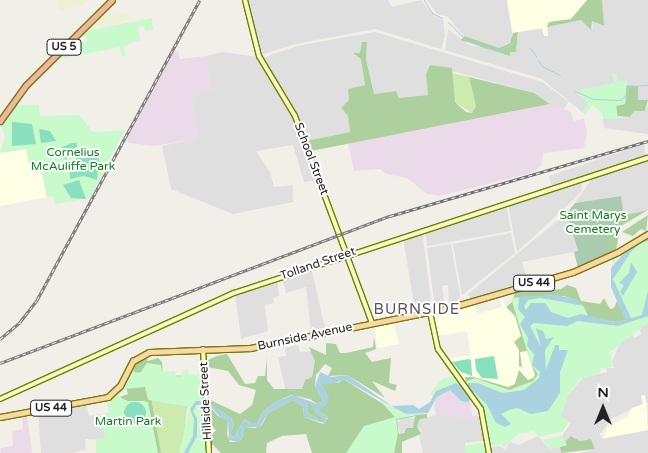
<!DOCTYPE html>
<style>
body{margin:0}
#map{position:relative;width:648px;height:453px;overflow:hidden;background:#f2efe9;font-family:"Varela Round",sans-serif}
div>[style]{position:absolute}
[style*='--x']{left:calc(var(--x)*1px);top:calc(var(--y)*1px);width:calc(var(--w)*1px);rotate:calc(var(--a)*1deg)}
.residential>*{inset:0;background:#e0dfdf}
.industrial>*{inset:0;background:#ebdbe8}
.education>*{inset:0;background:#ffffe5}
.farmland>*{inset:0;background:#eef0d5}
.grass>*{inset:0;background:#cdebb0}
.forest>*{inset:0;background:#add19e}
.cemetery>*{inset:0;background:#aacbaf}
.park>*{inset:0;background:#c8facc}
.pitch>*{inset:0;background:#88e0be}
.round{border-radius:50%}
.water>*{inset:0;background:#aad3df}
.stream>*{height:1px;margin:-0.5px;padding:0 0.5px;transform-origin:0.5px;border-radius:0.5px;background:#aad3df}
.roads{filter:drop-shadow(1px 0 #707d05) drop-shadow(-1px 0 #707d05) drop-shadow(0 1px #707d05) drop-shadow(0 -1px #707d05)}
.secondary>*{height:4px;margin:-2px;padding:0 2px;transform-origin:2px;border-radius:2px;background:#f7fabf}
.primary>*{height:4.5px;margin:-2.25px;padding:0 2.25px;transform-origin:2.25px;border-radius:2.25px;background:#fcd6a4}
.trunk>*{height:5px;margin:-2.5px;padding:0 2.5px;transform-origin:2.5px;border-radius:2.5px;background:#f2b4a3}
.rail>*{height:3px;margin-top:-1.5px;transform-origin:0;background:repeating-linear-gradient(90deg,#fff 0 4px,#707070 0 8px);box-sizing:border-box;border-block:1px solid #707070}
span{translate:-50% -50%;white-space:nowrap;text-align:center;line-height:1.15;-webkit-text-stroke:4px #fff;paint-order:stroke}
.shield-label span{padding:1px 4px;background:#fff;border:1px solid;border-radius:4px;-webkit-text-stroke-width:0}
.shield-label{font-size:11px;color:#222;font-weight:700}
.park-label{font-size:12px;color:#0c8416}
.street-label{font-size:12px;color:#222}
.quarter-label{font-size:15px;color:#555;letter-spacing:1px}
.north{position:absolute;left:578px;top:383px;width:50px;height:50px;-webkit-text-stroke:4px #fff;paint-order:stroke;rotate:0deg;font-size:14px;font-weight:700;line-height:20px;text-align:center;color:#222}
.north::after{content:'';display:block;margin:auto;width:18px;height:22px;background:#222;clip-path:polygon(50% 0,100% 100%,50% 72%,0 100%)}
</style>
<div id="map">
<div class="residential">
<div style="clip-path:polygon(247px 0,388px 0,392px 7px,421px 0,434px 16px,443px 20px,445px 35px,441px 49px,375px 29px,295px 44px,261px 55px)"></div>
<div style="clip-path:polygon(427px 0,507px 0,513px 40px,499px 48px,493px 48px,464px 36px,447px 16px,437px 14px)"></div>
<div style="clip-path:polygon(602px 0,648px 0,648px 100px,638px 100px,638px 86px,626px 85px,627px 81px,617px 82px,615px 73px,612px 73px,614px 83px,576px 92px,589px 104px,582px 112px,542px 79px,445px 50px,448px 29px,469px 45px,510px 52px,516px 52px,518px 32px,543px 28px,544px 36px,547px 35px,546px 27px,581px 20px,593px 29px,592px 21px,603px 26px)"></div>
<div style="clip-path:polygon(375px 32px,542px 82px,569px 102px,564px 109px,555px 107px,534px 93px,430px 65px,426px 74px,428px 95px,399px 98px,396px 91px,374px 94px,366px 59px,367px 43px,361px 59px,365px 85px,341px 108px,348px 116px,350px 132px,306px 141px,296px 112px,265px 68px,262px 58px,297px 46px)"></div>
<div style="clip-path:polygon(222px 52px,257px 57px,292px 112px,316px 180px,304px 182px,293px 145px,256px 151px,270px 172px,274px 187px,293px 185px,293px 202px,233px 214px,171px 189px,162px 146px,198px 138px,191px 93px,211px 89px,206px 56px)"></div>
<div style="clip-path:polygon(648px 105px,648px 134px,604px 128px,603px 119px,630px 117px,634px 111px,645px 111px)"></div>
<div style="clip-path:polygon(644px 144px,646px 156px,552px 187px,549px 176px)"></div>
<div style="clip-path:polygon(648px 159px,648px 210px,624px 218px,620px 196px,575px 203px,593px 177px)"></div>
<div style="clip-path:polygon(581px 181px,582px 190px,573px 200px,517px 252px,508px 204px)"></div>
<div style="clip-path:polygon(506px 204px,511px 231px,427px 246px,425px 230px)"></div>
<div style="clip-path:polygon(567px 213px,578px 251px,522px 262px,528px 282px,470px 299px,468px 294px)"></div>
<div style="clip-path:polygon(422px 230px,432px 308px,420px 311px,419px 304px,414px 305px,403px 237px)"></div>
<div style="clip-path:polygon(511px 233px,515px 253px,462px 295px,453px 244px)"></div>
<div style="clip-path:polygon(451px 244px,460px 296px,456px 303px,449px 305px,448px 285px,442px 286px,445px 306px,435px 308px,427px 248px)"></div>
<div style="clip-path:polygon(311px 267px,325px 328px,311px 331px,306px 287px,286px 293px,282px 278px)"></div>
<div style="clip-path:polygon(277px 279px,279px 296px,273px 298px,274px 303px,265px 305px,268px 331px,241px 339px,235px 294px)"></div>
<div style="clip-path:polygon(648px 323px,648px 403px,641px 396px,643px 404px,611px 419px,600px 434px,602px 439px,648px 430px,648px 453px,579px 453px,594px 449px,591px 439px,580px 441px,572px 436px,565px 442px,562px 436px,571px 423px,561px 417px,568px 395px,583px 378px,607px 372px,606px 368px,614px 368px,612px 362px,619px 345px,631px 334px,635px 338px,641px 334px,639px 327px)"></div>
<div style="clip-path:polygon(298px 345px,300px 352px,313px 351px,315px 360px,312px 377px,305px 380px,303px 389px,286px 391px,278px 357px,286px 356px,285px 348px)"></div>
<div style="clip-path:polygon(86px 403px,89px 416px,99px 414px,101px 417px,106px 440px,85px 439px,86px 450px,71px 453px,41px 453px,38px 412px)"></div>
<div style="clip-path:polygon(436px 415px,482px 416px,486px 440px,465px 443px,465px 453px,423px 453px,419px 435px,422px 431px,417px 426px,420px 419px)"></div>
<div style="clip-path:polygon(403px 417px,415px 418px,413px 428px,406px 428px,401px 434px,397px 423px)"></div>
<div style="clip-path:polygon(538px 436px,550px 449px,560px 447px,561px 453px,492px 453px,491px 447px,500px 446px,505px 450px,510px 442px,519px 445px)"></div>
</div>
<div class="industrial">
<div style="clip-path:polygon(178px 51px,180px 59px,206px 56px,211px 89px,191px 93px,198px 138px,155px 146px,128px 143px,128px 137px,174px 52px)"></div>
<div style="clip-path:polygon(550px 104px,570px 111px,574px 121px,584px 119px,587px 132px,584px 148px,543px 153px,541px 165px,534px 172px,440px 196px,427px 194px,407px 178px,386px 174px,380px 169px,354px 171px,348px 143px)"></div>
<div style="clip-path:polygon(450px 390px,461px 401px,470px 400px,473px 418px,436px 415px,434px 405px,437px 397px)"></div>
<div style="clip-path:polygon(27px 415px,32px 453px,0 453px,1px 448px,13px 446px,12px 431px,23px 429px,22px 416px)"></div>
</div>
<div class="education">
<div style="clip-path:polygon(507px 0,587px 0,571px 19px,547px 23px,548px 36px,544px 36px,542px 28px,513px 33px)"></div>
<div style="clip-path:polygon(26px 149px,33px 163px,41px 169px,47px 197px,0 206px,0 153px)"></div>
<div style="clip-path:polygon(502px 294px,505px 306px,513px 304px,537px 372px,537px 378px,511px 389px,471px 379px,465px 382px,447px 359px,471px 355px,467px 331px,435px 336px,431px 314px,474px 303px,477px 314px,502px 307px,499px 295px)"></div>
<div style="clip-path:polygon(393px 321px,399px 344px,377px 348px,375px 324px)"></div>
<div style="clip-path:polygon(645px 395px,648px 430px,604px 438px,607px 427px,627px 417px,632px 408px,643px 404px,641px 396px)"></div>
</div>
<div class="farmland">
<div style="clip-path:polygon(56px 0,89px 0,81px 6px,59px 11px)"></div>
<div style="clip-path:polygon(117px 12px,132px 15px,126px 20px,91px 27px,101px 16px)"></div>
</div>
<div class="grass">
<div style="clip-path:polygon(451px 73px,469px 77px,476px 106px,472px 113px,455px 102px)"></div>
<div style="clip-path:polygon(135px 366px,133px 374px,142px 372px,202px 377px,203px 390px,187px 409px,182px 453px,161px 453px,150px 399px,126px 381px)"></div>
</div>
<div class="forest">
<div style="clip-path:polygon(587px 0,602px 0,604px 26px,592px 21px,591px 30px,581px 20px,547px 27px,549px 22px,571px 19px)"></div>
<div style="clip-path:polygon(518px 32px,516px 52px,510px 52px,510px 56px,461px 40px,464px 36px,499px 48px,510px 43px,513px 33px)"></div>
<div style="clip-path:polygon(362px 42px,367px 42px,366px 59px,374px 94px,396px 91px,399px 98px,428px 95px,426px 74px,430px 65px,452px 68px,455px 102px,466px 112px,472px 113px,476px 106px,469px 77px,534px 93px,550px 104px,311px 151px,306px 141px,350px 132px,348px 116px,341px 108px,349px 100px,348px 89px,365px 85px,361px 59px,353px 53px,360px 53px)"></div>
<div style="clip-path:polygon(626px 85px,638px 86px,638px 100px,648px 100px,645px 111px,634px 111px,630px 117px,617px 116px,616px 105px,625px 104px)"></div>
<div style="clip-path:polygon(648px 210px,621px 226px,616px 250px,608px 253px,608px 241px,617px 224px,626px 215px)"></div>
<div style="clip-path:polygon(648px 215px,646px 231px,641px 229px,633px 236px,622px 232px)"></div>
<div style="clip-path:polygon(567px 285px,576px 288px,581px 301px,600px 304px,604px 298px,610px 309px,614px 308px,617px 301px,626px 320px,616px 322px,588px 317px,577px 300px,564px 296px,519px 297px,540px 376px,517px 393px,466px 382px,465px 377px,474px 377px,508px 387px,515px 384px,519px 370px,528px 380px,533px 378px,535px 375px,527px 351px,520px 352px,522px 367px,519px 366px,519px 350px,514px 342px,521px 336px,515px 316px,506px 307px,512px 302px,516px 290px,526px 292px,561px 289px)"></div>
<div style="clip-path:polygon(374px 337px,376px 349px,365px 353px,372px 362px,391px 358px,389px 383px,397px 385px,395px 391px,372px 381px,385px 398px,347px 375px,328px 376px,332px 368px,325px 364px,316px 375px,315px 386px,323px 401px,317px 404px,310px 399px,291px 395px,275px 402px,262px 413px,257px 423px,250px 423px,244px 419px,234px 438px,230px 434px,234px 424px,231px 418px,208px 402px,208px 399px,240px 414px,252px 405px,256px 390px,239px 385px,228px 371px,207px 367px,208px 360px,217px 356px,227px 354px,245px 384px,255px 383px,258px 376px,265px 376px,267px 357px,267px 380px,274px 389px,302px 389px,305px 380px,312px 377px,315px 361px,309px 347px,326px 355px,326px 343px,336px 344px,340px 353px,346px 353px,373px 347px)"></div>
<div style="clip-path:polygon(145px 356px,148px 361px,158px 358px,162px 362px,163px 376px,142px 372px,133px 374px,135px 365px)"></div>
<div style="clip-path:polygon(evenodd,343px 379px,385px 405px,413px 415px,427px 414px,427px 418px,420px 419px,417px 426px,421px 434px,402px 442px,402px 453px,312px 453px,306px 434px,282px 436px,267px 443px,266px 453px,221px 453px,211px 443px,210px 437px,216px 430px,209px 423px,208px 405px,218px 416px,228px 420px,227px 434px,230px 442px,238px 442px,242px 438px,244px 427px,255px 428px,262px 425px,268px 413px,293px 400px,303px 406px,304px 417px,323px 424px,328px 418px,318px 410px,328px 397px,321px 387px,323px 382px,338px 383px,343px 379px,415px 416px,413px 428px,406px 428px,404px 433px,399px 434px,397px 420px,415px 416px)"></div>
<div style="clip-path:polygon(144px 381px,151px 398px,161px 453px,157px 453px,145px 401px,125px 401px,120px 397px,128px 394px,126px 387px)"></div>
<div style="clip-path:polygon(308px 402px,312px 403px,316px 413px,326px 420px,319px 420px,307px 412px)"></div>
<div style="clip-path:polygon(571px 436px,580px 441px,591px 439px,595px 449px,561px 453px,560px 447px,567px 445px,565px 442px)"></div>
</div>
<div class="cemetery">
<div style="clip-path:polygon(621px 196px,624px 218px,608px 241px,608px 253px,611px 253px,578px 268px,574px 252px,578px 251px,567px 213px,575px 203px)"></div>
</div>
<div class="park">
<div style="clip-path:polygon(152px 18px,153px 30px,145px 31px,144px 26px,138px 27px,140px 40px,124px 46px,125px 56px,122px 57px,120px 47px,54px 60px,78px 36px,81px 42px,85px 41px,87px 38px,83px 36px,84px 31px)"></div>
<div style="clip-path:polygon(612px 73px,616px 73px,617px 82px,627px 80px,625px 104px,616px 106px,618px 119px,603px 119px,602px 113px,592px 105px,585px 114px,582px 112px,588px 104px,576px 91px,614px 83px)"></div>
<div style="clip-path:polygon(14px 105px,39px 105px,40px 116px,79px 115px,93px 132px,125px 130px,90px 198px,55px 204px,53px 196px,47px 197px,41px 169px,34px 170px,33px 163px,29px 164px,26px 149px,0 153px,5px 135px,1px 127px)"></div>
<div style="clip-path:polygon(648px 237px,648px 323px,610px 352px,613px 367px,601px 368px,600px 373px,580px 379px,568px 395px,561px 417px,569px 421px,563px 431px,539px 437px,534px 431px,518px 434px,503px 448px,502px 444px,490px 446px,482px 406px,465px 382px,475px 378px,509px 390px,533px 381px,538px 374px,531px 364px,511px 298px,557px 295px,583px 305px,590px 320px,616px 324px,628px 320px,614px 290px,612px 257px,619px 263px,622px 259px,621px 254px)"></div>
<div style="clip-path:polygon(147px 363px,161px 365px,162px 372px,175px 371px,176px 377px,182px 377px,182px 370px,188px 370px,189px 374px,202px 374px,207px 453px,179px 453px,190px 407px,148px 400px,145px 387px,122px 389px,119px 397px,128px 401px,148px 402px,158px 453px,96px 453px,96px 438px,105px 440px,101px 417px,109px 412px,107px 400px,122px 388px,130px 371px,140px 373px)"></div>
<div style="clip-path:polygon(451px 371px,466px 389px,446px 388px,434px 399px,430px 394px,442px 379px,452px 377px)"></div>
<div style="clip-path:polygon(382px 400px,389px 406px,417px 415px,396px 419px,398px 433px,394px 453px,346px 453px,364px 426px,395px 417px,381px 402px)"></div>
<div style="clip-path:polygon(562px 436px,567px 445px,550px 449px,543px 440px)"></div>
<div style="clip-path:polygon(485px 442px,488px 453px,465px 453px,465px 446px)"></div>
</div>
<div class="pitch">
<div style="clip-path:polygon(12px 122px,32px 124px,36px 144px,12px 146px)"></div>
<div style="clip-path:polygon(39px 129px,50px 131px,56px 141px,41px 143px)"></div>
<div style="clip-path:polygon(72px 143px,77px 143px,76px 151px,65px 160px,62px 147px)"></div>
<div style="clip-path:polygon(99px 156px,97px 180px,84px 176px,70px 179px,69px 164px,76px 164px,76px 157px)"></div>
<div style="clip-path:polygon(79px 180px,86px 199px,71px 198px,63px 185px)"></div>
<div style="clip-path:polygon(494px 356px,498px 379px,482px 378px,476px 370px,475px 359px)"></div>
<div style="clip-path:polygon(469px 359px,471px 360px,472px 376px,461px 372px,452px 362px)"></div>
<div class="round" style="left:124px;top:402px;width:22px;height:22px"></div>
</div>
<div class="water">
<div style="clip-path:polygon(evenodd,648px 236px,648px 241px,641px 242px,631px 252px,613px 279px,631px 318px,642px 315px,648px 291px,648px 316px,618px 326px,578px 321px,567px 326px,534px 323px,530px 326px,541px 347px,536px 328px,543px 331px,546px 339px,554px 337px,545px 350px,546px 370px,555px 345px,559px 345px,559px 350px,568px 350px,560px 372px,560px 393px,548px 411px,531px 414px,517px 408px,509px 410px,501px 414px,511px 424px,505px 427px,496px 423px,487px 405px,470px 388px,467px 393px,470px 400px,467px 402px,461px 401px,450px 390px,437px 397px,428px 413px,406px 414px,343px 379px,336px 383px,322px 384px,329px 398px,325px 407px,318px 410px,328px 416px,324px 423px,304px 417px,303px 406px,293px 400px,268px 413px,260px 427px,244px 427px,242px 438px,238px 442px,229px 440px,228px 420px,220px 417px,208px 404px,196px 405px,193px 412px,197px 418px,197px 436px,188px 453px,184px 453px,193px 436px,194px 419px,190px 409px,196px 401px,209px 402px,231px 418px,234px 424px,230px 434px,234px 438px,244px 419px,250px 423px,257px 423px,262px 413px,275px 402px,293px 395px,317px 404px,323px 401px,315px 387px,320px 372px,331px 377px,347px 375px,392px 406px,413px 405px,419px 409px,430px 402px,436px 391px,456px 383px,465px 388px,468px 383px,478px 383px,502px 393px,524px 390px,539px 378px,540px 372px,532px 365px,534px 354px,527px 346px,528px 338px,520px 324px,525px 317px,518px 309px,519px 297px,556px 295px,576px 299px,584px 306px,541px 298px,528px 300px,524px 306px,526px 310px,531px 303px,545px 303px,551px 312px,568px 318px,581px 314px,614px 322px,625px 320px,611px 287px,611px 268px,629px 248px,648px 236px,309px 402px,316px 413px,326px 420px,319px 420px,307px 412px,309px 402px)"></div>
<div style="clip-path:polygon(631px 262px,637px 272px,623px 296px,620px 292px,624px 285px,619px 283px,629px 273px)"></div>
</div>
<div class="stream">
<div style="--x:424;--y:0;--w:15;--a:58"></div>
<div style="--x:432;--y:13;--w:11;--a:27"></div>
<div style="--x:448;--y:22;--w:25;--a:45"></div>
<div style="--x:466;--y:40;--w:18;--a:22"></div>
<div style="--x:483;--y:47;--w:16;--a:14"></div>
<div style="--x:499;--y:51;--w:16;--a:-30"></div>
<div style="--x:530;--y:48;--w:10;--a:53"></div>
<div style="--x:538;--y:60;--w:7;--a:56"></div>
<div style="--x:542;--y:66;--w:20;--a:27"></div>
<div style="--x:575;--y:91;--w:20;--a:24"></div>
<div style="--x:593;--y:99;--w:28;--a:2"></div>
<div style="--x:621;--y:100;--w:9;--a:-49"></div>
<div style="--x:627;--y:93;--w:7;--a:-82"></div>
<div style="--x:628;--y:86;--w:20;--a:-3"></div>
</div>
<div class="roads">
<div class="secondary">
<div style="--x:245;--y:0;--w:58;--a:76"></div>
<div style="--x:259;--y:56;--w:70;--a:59"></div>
<div style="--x:295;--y:116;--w:221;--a:69.6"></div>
<div style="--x:430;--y:312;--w:38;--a:78"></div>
<div style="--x:438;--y:349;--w:74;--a:54.4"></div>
<div style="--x:481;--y:409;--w:45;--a:79.7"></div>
<div style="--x:203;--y:349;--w:104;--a:86.7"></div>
<div style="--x:0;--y:399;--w:257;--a:-24.4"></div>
<div style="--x:234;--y:293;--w:435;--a:-18.1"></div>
</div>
<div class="primary">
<div style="--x:0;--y:417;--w:110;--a:-10.5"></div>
<div style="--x:108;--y:397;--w:16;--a:-43"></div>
<div style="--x:120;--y:386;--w:28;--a:-63"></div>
<div style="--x:133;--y:361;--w:18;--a:-29"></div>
<div style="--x:149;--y:352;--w:101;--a:-2.3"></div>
<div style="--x:250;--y:348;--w:203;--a:-11.4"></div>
<div style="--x:449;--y:308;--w:129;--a:-16.2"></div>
<div style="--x:573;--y:272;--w:49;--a:-24"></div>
<div style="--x:618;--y:252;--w:35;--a:-31"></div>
</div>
<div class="trunk">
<div style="--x:0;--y:121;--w:44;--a:-54.2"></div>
<div style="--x:26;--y:85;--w:121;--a:-44.7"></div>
</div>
</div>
<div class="rail">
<div style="--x:0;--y:339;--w:26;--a:-40"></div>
<div style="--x:20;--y:322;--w:28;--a:-52"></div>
<div style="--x:37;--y:300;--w:341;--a:-61.5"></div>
<div style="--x:0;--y:363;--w:417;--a:-20.7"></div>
<div style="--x:390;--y:216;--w:269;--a:-16.2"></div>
</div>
<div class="shield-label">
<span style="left:64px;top:47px">US 5</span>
<span style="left:534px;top:283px">US 44</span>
<span style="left:51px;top:408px">US 44</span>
</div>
<div class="park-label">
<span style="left:73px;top:160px">Cornelius<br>McAuliffe Park</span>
<span style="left:593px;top:223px">Saint Marys<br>Cemetery</span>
<span style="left:128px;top:422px">Martin Park</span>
</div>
<div class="street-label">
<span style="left:311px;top:159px;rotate:69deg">School Street</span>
<span style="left:318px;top:264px;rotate:-19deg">Tolland Street</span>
<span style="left:305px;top:337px;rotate:-12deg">Burnside Avenue</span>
<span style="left:206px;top:401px;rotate:-93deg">Hillside Street</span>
</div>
<div class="quarter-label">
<span style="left:417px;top:310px">BURNSIDE</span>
</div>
<div class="north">N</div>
</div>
